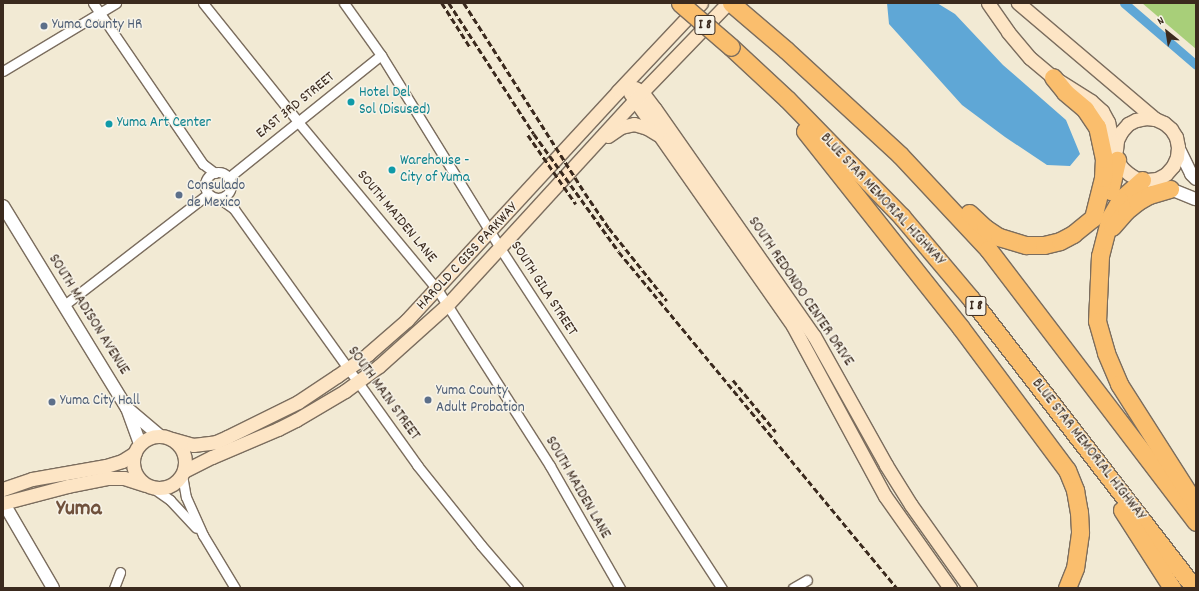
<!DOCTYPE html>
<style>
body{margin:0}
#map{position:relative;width:1199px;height:591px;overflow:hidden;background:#f2ead4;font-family:Dekko,sans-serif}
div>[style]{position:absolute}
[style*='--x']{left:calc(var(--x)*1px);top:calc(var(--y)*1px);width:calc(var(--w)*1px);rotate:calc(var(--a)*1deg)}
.green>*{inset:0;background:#a8cf79}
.water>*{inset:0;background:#5fa7d6}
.canal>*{height:9px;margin:-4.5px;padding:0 4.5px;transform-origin:4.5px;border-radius:4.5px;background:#5fa7d6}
.roads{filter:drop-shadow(1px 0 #7b6d5e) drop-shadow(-1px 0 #7b6d5e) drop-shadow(0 1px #7b6d5e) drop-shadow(0 -1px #7b6d5e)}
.minor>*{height:9px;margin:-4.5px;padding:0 4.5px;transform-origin:4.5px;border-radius:4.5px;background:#fff}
.minor>.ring{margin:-4.5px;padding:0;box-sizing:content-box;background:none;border:9px solid #fff;border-radius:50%}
.tertiary>*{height:12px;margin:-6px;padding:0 6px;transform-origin:6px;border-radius:6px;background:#fff}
.secondary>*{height:13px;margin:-6.5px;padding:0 6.5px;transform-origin:6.5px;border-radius:6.5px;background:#fde5c5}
.secondary>.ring{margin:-6.5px;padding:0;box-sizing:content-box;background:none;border:13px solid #fde5c5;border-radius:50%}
.motorway>*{height:17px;margin:-8.5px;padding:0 8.5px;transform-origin:8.5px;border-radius:8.5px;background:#fabe6d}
.rail>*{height:2.5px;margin-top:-1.25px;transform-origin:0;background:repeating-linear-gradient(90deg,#3b2a1e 0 6px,transparent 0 9px)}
.bridges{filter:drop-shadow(1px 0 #7b6d5e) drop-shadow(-1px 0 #7b6d5e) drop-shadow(0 1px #7b6d5e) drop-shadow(0 -1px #7b6d5e)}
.motorway-bridge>*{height:17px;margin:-8.5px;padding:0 8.5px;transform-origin:8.5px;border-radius:8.5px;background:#fabe6d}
.dots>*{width:11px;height:11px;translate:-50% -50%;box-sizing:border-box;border:2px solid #f7f3e8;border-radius:50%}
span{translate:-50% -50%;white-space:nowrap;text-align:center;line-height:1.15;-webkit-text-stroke:3px #f7f3e8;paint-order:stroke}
.shield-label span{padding:1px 3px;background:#f7f3e8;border:1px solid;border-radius:3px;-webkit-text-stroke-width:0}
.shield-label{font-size:14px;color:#3b2a1e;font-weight:700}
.service-label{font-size:15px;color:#4e5e75}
.left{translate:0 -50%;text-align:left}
.culture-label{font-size:15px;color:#0d838f}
.street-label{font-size:15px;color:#3b2a1e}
.town-label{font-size:23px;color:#70513c;font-weight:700}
.frame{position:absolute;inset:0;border:4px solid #3b2a1e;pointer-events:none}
.north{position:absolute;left:1147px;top:12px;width:40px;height:40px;-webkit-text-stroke:3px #f7f3e8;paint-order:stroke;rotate:330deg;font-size:11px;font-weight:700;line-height:16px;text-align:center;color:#3b2a1e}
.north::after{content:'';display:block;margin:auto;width:14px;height:18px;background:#3b2a1e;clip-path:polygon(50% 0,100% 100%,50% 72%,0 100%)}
</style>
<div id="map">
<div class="green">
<div style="clip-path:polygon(1142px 3px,1196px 3px,1196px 49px)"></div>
</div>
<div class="water">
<div style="clip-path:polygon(887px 3px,937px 3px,955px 14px,1003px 65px,1066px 120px,1080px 154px,1070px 166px,1047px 165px,1005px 137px,962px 105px,889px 24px)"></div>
</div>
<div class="canal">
<div style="--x:1124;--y:3;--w:95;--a:40.7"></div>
</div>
<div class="roads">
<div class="minor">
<div style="--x:93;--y:3;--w:195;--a:55.7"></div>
<div style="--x:203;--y:164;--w:15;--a:37"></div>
<div style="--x:203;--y:3;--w:154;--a:51.3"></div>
<div style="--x:299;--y:123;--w:216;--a:50.3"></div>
<div style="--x:437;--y:289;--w:210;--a:57.4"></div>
<div style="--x:550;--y:466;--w:141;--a:60.2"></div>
<div style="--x:344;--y:3;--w:64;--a:54.6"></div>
<div style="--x:381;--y:55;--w:227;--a:58.3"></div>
<div style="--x:500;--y:248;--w:406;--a:56.9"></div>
<div style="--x:3;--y:71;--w:132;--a:-31"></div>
<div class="ring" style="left:205px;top:172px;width:17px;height:17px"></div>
<div style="--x:228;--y:178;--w:196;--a:-38.8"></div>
<div style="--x:219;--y:198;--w:19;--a:36"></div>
<div style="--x:234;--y:209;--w:315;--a:54.4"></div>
<div style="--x:417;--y:465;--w:102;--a:51.3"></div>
<div style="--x:481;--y:545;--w:57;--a:49.3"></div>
<div style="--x:63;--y:306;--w:183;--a:-37.7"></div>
<div style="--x:182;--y:475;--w:22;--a:80"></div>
<div style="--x:186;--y:497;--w:42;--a:65.9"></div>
<div style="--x:203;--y:535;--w:62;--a:58.9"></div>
<div style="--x:153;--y:488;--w:21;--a:35"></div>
<div style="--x:170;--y:500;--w:38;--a:47"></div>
<div style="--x:114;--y:588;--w:17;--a:-69"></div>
<div style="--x:793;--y:588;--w:16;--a:-30"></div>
</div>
<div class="tertiary">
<div style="--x:1178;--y:147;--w:30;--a:64"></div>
<div style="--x:1191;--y:174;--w:7;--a:45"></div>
<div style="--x:1163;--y:186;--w:35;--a:22"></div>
<div style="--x:3;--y:206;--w:237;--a:58.5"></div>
<div style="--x:127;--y:408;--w:38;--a:70"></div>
<div style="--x:127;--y:408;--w:43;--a:40.3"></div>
<div style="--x:3;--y:502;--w:99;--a:59.8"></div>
</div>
<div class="secondary">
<div style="--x:988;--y:3;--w:35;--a:55"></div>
<div style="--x:1008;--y:32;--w:34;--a:50"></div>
<div style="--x:1030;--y:58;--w:30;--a:40"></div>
<div style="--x:1053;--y:77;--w:45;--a:32.3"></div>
<div style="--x:1091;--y:101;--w:15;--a:42"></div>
<div style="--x:1102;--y:111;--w:13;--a:61"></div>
<div style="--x:1108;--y:122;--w:39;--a:77"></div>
<div style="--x:1117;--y:160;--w:9;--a:58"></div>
<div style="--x:1122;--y:168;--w:9;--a:41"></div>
<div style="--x:1129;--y:174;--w:9;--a:32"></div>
<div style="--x:1137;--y:179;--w:10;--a:6"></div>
<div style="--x:1147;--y:180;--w:10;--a:-6"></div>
<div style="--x:1157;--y:179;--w:10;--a:-29"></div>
<div style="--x:1166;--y:174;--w:11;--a:-49"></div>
<div style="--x:1173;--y:166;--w:10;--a:-66"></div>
<div style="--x:1177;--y:157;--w:10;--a:-84"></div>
<div style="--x:1178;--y:147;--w:10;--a:-101"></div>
<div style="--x:1176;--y:137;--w:9;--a:-122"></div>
<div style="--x:1171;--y:129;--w:9;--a:-139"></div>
<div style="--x:1164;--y:123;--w:10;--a:-156"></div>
<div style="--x:1155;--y:119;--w:180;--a:-139.7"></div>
<div style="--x:635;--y:88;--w:8;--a:30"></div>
<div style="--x:642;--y:92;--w:21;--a:53"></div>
<div style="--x:655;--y:109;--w:277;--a:55"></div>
<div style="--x:814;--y:336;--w:148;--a:60.8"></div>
<div style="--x:886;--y:465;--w:47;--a:58"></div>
<div style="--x:911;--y:505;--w:102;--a:54.6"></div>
<div style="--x:630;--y:93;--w:284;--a:55"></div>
<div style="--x:793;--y:326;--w:193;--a:61.6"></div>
<div style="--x:885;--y:496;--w:113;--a:54.8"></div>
<div style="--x:608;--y:136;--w:16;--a:-35"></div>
<div style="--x:621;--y:127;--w:13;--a:-13"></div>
<div style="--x:634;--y:124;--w:14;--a:17"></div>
<div style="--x:647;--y:128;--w:12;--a:31"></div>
<div style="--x:1116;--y:150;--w:10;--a:-84"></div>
<div style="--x:1117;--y:140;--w:9;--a:-63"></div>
<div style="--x:1121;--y:132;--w:11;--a:-49"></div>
<div style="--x:1128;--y:124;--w:9;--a:-27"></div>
<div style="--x:1136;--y:120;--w:10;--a:-11"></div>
<div style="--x:1146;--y:118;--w:9;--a:6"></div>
<div class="ring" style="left:133px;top:436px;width:39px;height:39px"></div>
<div style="--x:172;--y:439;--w:22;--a:16"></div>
<div style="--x:193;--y:445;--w:23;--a:-7"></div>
<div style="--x:216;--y:442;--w:12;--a:-24"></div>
<div style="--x:227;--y:437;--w:79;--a:-26.2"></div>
<div style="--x:298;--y:402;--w:47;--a:-33.7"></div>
<div style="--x:337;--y:376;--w:38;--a:-35"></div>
<div style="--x:368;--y:354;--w:52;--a:-41.1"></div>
<div style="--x:407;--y:320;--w:311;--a:-47.3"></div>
<div style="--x:618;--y:91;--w:121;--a:-46.7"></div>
<div style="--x:184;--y:471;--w:31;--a:-27"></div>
<div style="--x:212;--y:457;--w:72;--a:-23"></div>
<div style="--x:278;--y:429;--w:20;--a:-27"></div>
<div style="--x:296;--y:420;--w:57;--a:-30.6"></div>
<div style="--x:345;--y:391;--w:42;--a:-36.3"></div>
<div style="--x:379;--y:366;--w:91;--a:-41.9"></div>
<div style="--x:447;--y:305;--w:289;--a:-47.5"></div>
<div style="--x:642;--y:92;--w:124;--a:-46"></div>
<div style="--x:3;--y:489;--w:31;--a:-19"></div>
<div style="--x:32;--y:479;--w:75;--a:-10"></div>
<div style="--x:106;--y:466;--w:17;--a:-17"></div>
<div style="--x:122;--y:461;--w:15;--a:-32"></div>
<div style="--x:3;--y:503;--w:67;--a:-14.7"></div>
<div style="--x:68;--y:486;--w:41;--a:-11.3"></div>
<div style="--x:108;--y:478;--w:16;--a:0"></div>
<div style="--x:124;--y:478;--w:22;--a:18"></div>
</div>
<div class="motorway">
<div style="--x:731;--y:3;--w:72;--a:40.5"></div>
<div style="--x:786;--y:50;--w:155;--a:42.6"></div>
<div style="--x:900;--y:155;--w:129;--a:46.9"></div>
<div style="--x:988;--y:249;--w:343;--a:52.7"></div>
<div style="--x:731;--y:47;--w:76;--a:42.9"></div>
<div style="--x:787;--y:99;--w:165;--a:45.7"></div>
<div style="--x:902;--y:217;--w:107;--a:49.9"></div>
<div style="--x:971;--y:299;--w:365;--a:52.3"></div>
<div style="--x:805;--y:131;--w:251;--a:51.6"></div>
<div style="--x:961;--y:328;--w:177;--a:53.3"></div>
<div style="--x:1067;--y:470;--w:22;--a:68"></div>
<div style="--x:1075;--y:490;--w:22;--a:80"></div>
<div style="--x:1079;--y:512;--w:21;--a:87"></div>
<div style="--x:1080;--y:533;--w:35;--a:98"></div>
<div style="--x:1075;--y:568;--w:22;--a:112"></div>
<div style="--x:1142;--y:180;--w:30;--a:138"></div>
<div style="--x:1120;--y:200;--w:20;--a:120"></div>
<div style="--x:1110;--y:217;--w:40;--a:104.4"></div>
<div style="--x:1100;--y:256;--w:65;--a:92.6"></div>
<div style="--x:1097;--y:321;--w:33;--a:74"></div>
<div style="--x:1106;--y:353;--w:34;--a:67"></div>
<div style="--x:1119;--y:384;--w:143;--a:57.5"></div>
<div style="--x:1110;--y:191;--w:32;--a:-77"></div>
<div style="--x:969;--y:213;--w:22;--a:43"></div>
<div style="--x:985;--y:228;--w:17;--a:33"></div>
<div style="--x:999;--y:237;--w:28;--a:17"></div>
<div style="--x:1026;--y:245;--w:18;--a:0"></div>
<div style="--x:1044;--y:245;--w:16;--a:-14"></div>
<div style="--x:1060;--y:241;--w:15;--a:-28"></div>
<div style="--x:1073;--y:234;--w:26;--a:-39"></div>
<div style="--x:1093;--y:218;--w:41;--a:-76"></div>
<div style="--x:1103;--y:178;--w:19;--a:-87"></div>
<div style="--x:1104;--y:159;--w:33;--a:-102"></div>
<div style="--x:1097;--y:127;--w:22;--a:-124"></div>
<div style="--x:1085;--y:109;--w:26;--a:-140"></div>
<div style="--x:1065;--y:92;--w:19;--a:-129"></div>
<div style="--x:1112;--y:227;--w:21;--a:-49"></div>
<div style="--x:1126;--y:211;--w:14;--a:-39"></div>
<div style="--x:1137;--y:202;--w:14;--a:-30"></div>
<div style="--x:1149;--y:195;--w:22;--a:-16"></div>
<div style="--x:1122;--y:510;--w:93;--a:57.3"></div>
</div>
</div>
<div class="rail">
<div style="--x:442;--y:3;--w:52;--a:57.5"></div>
<div style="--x:449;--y:3;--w:156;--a:57"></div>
<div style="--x:534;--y:134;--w:145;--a:54.2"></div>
<div style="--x:619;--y:252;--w:436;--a:50.4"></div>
<div style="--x:464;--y:3;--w:225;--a:57.5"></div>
<div style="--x:585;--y:193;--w:42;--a:55.6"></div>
<div style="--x:609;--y:228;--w:93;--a:51.5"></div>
<div style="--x:528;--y:135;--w:84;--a:55.2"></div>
<div style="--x:733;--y:380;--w:67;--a:50.4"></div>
</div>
<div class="bridges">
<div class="motorway-bridge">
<div style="--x:680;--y:3;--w:67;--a:40.8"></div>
</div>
</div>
<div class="dots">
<div style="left:44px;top:26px;background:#5c6f8a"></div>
<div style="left:351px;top:102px;background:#0f9aa8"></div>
<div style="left:109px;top:124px;background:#0f9aa8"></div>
<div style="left:392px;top:170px;background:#0f9aa8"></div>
<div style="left:179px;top:195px;background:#5c6f8a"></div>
<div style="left:428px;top:400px;background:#5c6f8a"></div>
<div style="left:52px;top:402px;background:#5c6f8a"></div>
</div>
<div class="shield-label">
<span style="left:705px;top:25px">I 8</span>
<span style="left:976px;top:306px">I 8</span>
</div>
<div class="service-label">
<span class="left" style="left:52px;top:26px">Yuma County HR</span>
<span class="left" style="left:187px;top:195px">Consulado<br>de Mexico</span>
<span class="left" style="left:436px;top:400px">Yuma County<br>Adult Probation</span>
<span class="left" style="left:60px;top:402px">Yuma City Hall</span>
</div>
<div class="culture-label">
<span class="left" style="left:359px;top:102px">Hotel Del<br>Sol (Disused)</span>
<span class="left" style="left:117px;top:124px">Yuma Art Center</span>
<span class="left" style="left:400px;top:170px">Warehouse -<br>City of Yuma</span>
</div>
<div class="street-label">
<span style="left:296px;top:106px;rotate:-39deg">EAST 3RD STREET</span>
<span style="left:882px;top:200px;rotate:47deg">BLUE STAR MEMORIAL HIGHWAY</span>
<span style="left:396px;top:217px;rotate:50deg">SOUTH MAIDEN LANE</span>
<span style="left:468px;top:257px;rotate:-47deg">HAROLD C GISS PARKWAY</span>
<span style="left:543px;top:289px;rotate:57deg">SOUTH GILA STREET</span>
<span style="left:800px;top:292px;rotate:56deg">SOUTH REDONDO CENTER DRIVE</span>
<span style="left:88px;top:315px;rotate:58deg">SOUTH MADISON AVENUE</span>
<span style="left:383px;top:394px;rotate:54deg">SOUTH MAIN STREET</span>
<span style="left:1088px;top:450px;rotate:52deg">BLUE STAR MEMORIAL HIGHWAY</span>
<span style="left:577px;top:488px;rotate:60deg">SOUTH MAIDEN LANE</span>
</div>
<div class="town-label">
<span style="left:79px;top:510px">Yuma</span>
</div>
<div class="frame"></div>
<div class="north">N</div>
</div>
